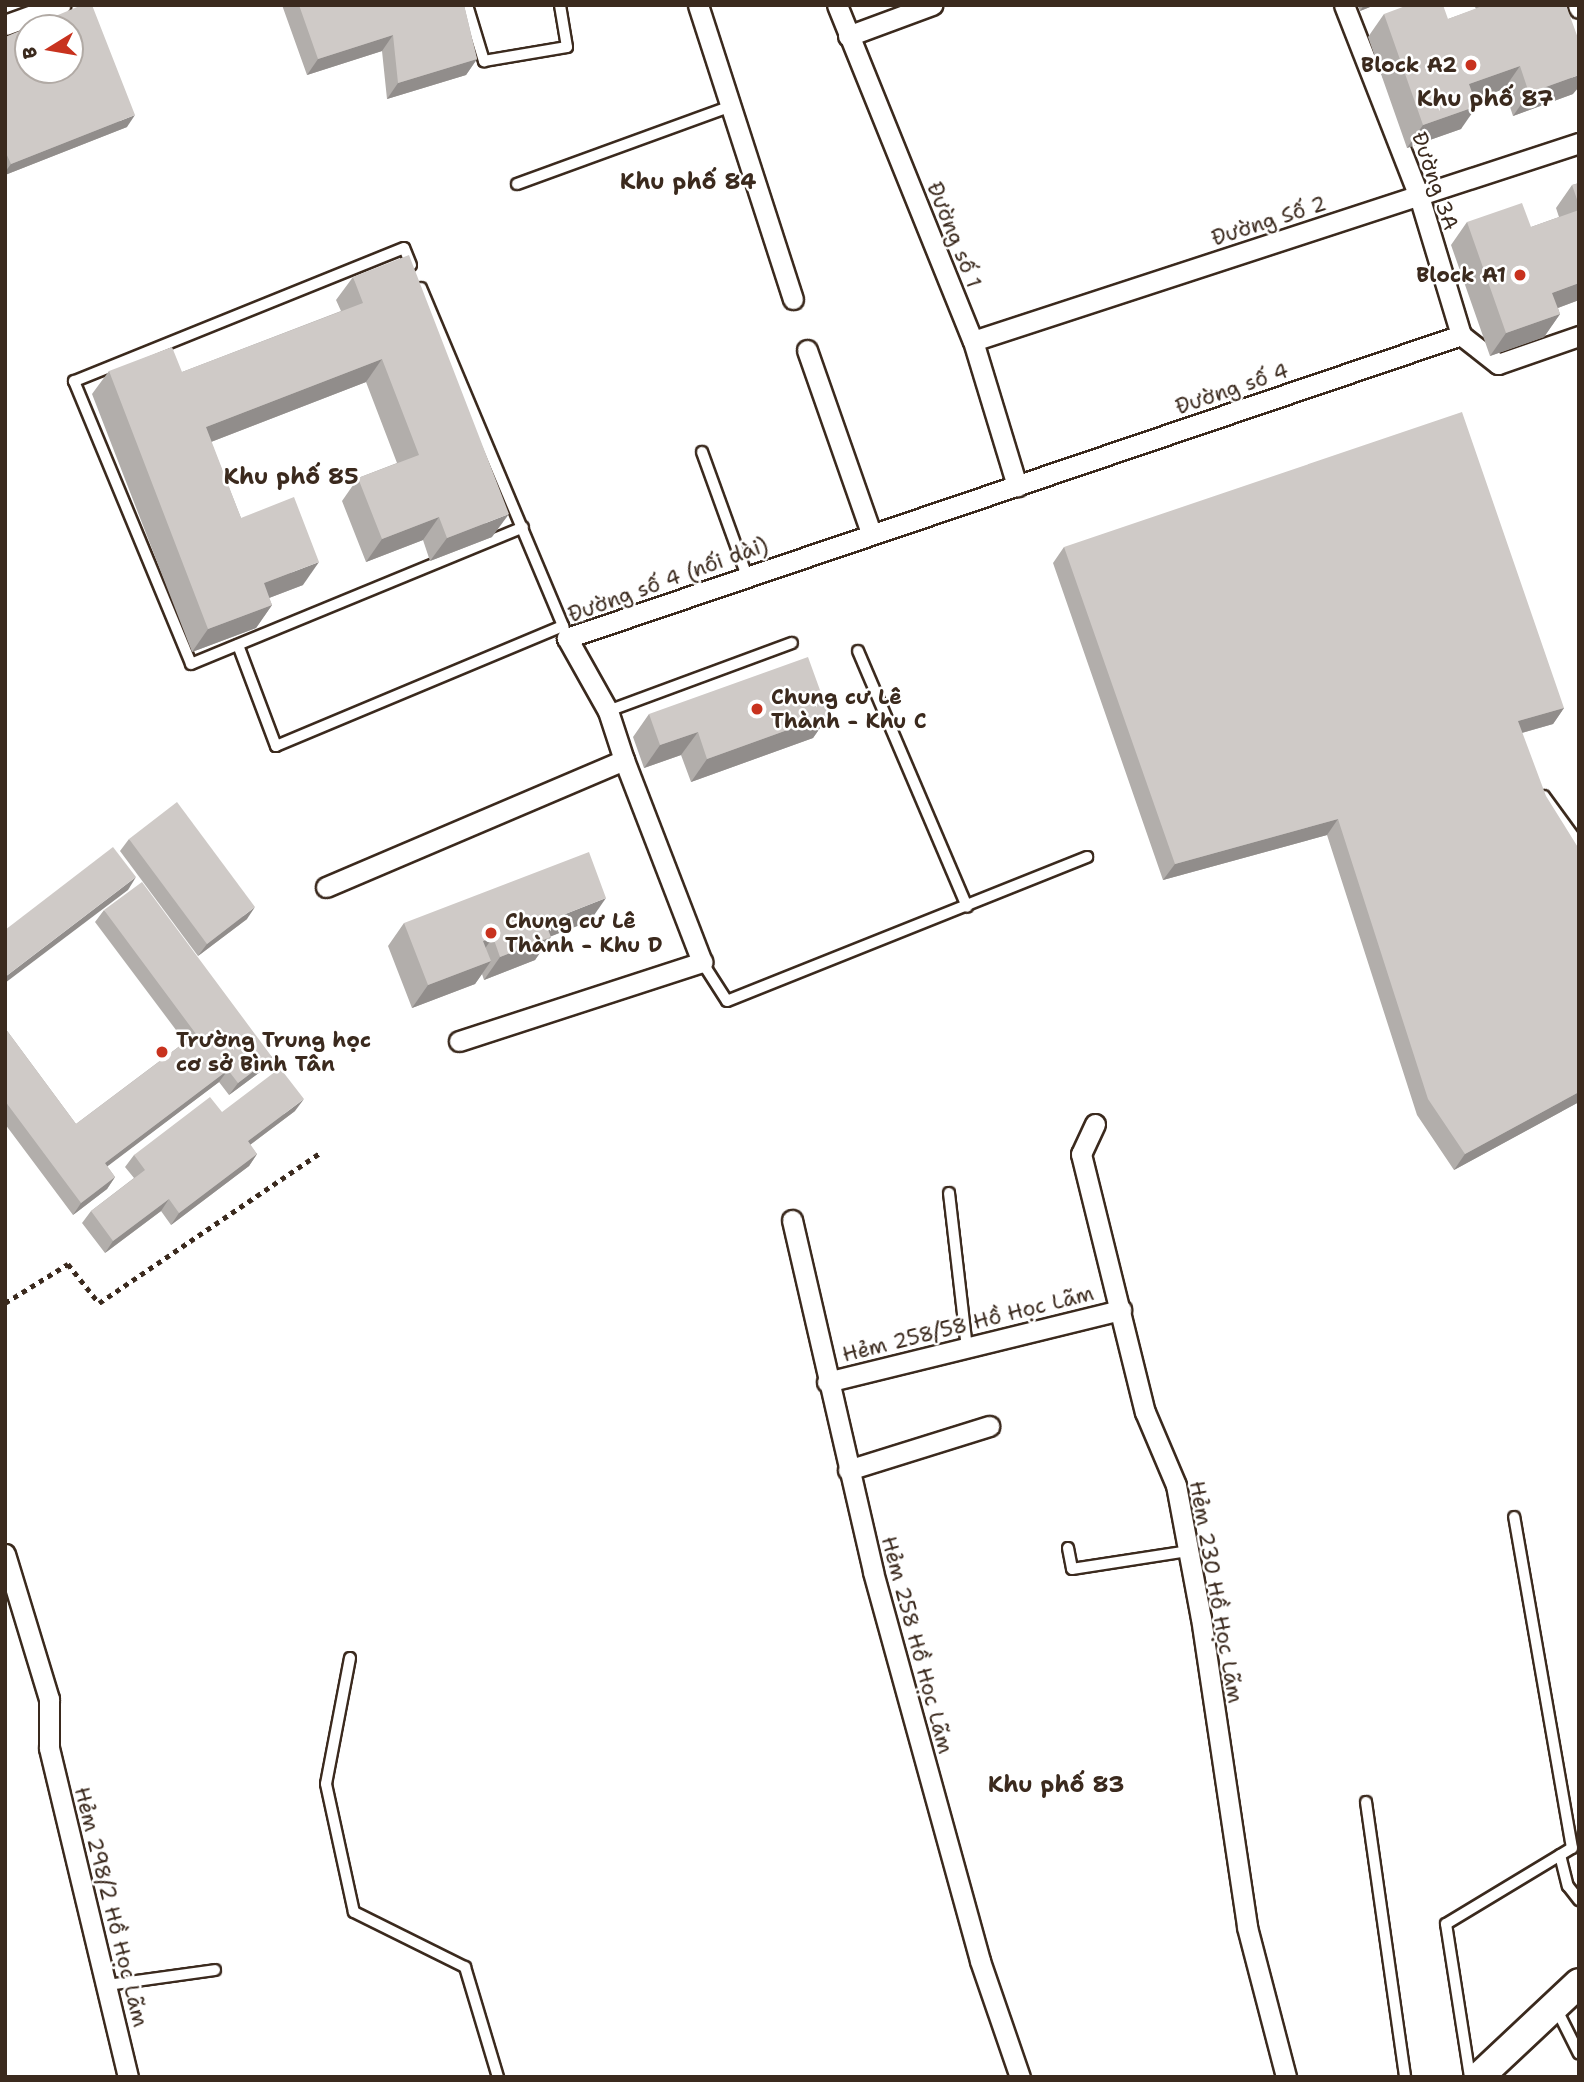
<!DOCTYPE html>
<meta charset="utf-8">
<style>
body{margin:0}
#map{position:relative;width:1584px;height:2082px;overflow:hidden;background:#fff;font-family:"Shantell Sans",sans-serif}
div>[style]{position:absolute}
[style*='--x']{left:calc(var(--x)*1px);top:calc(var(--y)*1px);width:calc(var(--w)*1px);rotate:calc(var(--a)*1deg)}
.path>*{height:4.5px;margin-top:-2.25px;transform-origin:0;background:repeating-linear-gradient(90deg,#3b2a1e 0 5px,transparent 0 10px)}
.roads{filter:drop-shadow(2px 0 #3b2a1e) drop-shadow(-2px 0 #3b2a1e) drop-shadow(0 2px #3b2a1e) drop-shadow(0 -2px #3b2a1e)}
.service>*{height:10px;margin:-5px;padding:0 5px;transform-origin:5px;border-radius:5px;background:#fff}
.minor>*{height:19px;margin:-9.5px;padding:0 9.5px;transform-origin:9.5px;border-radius:9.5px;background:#fff}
.secondary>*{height:28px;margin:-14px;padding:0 14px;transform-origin:14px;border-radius:14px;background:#fff}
.wall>*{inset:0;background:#b2aeab}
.shaded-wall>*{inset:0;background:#918d8b}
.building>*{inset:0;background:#cfcac7}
.dots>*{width:19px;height:19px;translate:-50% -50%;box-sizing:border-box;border:4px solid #fff;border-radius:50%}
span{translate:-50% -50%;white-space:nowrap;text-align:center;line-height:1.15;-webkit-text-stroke:5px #fff;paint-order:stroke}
.poi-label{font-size:21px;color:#3b2a1e;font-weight:700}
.right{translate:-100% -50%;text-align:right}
.left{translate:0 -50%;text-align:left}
.street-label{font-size:21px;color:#3b2a1e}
.neighbourhood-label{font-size:23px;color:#3b2a1e;font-weight:700}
.frame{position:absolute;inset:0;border:7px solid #3b2a1e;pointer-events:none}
.north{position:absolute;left:14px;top:14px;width:70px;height:70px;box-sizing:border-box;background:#fff;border:2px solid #b1aaa5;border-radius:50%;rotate:259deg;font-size:19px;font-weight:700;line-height:28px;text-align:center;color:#3b2a1e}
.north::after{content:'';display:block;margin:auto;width:24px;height:32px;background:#c8321e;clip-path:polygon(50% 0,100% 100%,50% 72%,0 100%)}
</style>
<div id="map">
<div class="path">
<div style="--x:5;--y:1303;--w:74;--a:-31.8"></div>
<div style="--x:68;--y:1264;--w:50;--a:51.5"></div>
<div style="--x:99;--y:1303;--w:268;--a:-34.2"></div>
</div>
<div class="roads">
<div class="service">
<div style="--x:467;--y:5;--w:59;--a:73.1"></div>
<div style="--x:484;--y:61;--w:84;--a:-9.6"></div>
<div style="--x:567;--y:47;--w:43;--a:-99.5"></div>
<div style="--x:517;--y:184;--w:226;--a:-20"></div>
<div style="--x:411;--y:265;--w:18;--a:-112"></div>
<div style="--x:404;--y:248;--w:356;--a:158"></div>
<div style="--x:74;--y:381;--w:306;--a:67.5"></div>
<div style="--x:191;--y:664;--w:359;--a:-22.4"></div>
<div style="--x:421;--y:288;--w:367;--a:67.2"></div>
<div style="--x:702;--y:452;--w:132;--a:70.1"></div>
<div style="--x:238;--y:645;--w:108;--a:69.4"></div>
<div style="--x:276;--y:746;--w:311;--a:-22.7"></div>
<div style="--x:563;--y:626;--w:4;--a:76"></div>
<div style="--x:858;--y:651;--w:278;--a:66.9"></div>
<div style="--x:608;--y:711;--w:196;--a:-20.3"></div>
<div style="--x:1544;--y:796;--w:59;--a:53.9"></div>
<div style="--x:702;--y:962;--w:46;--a:57.3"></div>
<div style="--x:727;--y:1001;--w:388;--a:-21.8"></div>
<div style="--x:949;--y:1193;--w:156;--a:83.4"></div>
<div style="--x:1068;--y:1548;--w:21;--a:79"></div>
<div style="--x:1072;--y:1569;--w:117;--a:-8.8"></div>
<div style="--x:350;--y:1658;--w:128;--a:100.8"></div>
<div style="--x:326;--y:1784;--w:131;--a:77.7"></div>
<div style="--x:354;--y:1912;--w:124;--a:26.4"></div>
<div style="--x:465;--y:1967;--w:115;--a:73.3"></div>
<div style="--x:1366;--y:1802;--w:278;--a:81.9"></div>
<div style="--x:1560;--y:1855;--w:32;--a:76"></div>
<div style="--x:1568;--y:1886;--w:18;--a:52"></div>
<div style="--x:107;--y:1985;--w:109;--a:-7.9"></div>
<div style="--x:1556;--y:2008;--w:51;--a:63.4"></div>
<div style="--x:1470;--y:2077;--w:155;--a:-98.9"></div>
<div style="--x:1446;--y:1924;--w:147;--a:-31.1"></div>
<div style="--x:1572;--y:1848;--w:336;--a:-99.9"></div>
</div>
<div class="minor">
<div style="--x:698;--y:5;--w:309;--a:72.1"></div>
<div style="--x:837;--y:5;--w:362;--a:68"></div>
<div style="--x:973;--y:341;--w:152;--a:73.1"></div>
<div style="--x:1344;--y:5;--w:205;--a:68.6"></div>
<div style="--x:1419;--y:196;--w:145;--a:73.2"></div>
<div style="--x:1578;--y:5;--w:3;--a:72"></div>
<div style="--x:5;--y:25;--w:59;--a:-20"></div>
<div style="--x:848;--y:36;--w:90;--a:-20.3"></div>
<div style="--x:1461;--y:335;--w:47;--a:38.1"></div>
<div style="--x:1498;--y:364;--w:86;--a:-19.1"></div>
<div style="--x:973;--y:341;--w:638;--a:-18.09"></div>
<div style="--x:807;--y:350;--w:194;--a:70.7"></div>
<div style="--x:326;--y:887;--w:324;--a:-23.1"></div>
<div style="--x:624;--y:760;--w:52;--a:-108.1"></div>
<div style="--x:608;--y:711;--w:84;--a:-119.3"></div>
<div style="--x:567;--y:638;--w:944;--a:-18.72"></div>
<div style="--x:459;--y:1041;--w:256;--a:-18"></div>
<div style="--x:702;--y:962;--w:217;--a:-111.1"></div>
<div style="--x:1095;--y:1124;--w:33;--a:115"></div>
<div style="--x:1081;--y:1154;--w:266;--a:76.1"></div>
<div style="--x:1145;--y:1412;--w:79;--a:67"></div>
<div style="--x:1176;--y:1485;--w:135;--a:79.4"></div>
<div style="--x:1201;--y:1618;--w:312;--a:81.5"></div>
<div style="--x:1247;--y:1927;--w:155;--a:75.4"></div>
<div style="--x:792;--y:1220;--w:361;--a:77"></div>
<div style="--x:873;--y:1572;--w:403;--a:74.6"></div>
<div style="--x:980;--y:1961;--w:123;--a:71"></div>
<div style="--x:827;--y:1382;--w:303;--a:-13.8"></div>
<div style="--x:848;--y:1470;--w:148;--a:-17.3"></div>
<div style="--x:5;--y:1554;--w:152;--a:73.1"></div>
<div style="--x:49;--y:1699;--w:49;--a:90"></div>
<div style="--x:49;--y:1748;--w:338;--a:76.5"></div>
</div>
<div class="secondary">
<div style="--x:1479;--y:2077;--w:137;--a:-43.2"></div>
</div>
</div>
<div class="wall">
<div style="clip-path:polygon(282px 5px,464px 5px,477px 59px,466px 75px,387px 99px,382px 51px,307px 75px)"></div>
<div style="clip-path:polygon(1358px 5px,1375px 5px,1360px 11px)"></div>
<div style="clip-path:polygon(1474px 5px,1566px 5px,1573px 94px,1513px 116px,1504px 89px,1474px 99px,1461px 129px,1407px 148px,1368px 37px,1384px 14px,1448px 19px,1476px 9px)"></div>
<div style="clip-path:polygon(5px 37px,127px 127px,5px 175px)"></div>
<div style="clip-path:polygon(1579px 183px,1579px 300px,1558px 308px,1560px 314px,1544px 337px,1490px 356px,1451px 245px,1467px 222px,1531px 227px,1559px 217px,1556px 208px,1572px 185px)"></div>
<div style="clip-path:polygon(353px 277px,492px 537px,430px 561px,423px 540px,366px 562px,342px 501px,358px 478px,397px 463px,366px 382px,211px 442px,241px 518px,303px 585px,269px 598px,272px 605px,256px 628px,192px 652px,92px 394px,109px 371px,182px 372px,341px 311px,336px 300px)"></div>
<div style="clip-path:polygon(1064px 547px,1564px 708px,1553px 724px,1522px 733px,1579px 1102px,1454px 1170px,1417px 1115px,1327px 835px,1163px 880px,1053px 563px)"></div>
<div style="clip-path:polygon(649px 714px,829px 715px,813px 738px,691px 782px,681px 755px,644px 768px,633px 737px)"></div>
<div style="clip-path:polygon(129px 839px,247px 919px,198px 956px,120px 851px)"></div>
<div style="clip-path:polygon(104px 910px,272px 1057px,264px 1069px,229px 1095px,219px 1082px,107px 1166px,115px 1177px,107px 1189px,73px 1215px,5px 1124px,5px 1028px,76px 1124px,185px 1042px,95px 922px)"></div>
<div style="clip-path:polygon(590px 921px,551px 936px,535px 960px,484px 980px,482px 974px,475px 984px,412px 1008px,388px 946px,404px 923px)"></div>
<div style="clip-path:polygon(295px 1111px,250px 1145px,257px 1154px,249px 1166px,171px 1225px,161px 1211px,105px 1253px,82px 1223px,91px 1211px,134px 1178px,125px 1167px,134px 1155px)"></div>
</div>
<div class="shaded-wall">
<div style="clip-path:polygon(1364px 5px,1375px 5px,1360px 11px)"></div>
<div style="clip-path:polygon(393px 35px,382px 51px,307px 75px,318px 59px)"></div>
<div style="clip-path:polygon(477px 59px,466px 75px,387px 99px,398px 83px)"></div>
<div style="clip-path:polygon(1520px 66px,1504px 89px,1453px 107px,1469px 84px)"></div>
<div style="clip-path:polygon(1579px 75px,1579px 87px,1573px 94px,1513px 116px,1529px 93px)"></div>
<div style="clip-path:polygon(1477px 106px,1461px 129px,1407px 148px,1423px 125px)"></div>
<div style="clip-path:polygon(135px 115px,127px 127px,5px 175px,5px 172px,11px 164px)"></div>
<div style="clip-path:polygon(1579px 283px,1579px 300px,1536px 316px,1552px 293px)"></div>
<div style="clip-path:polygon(1560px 314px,1544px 337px,1490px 356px,1506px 333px)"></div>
<div style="clip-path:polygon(382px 359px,366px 382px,190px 450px,206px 427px)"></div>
<div style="clip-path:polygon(509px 514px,492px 537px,430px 561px,447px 538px)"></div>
<div style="clip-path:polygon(439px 517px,423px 540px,366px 562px,382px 539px)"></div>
<div style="clip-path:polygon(319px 562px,303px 585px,248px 606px,264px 583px)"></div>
<div style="clip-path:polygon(272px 605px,256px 628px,192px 652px,208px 629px)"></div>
<div style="clip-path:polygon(1564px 708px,1553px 724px,1507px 737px,1518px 721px)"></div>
<div style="clip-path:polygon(829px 715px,813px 738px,691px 782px,707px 759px)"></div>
<div style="clip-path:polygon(698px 732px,681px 755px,644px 768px,660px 745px)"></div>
<div style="clip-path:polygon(1338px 819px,1327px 835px,1163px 880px,1175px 864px)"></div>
<div style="clip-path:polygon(136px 877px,128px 890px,5px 983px,5px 977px)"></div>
<div style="clip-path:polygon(606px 898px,590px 921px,529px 945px,545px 922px)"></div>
<div style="clip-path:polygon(255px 907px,247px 919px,198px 956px,207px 944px)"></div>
<div style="clip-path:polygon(493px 937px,477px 960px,483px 941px)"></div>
<div style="clip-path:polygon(551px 937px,535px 960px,484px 980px,500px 957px)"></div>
<div style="clip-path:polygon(491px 961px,475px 984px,412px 1008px,428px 985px)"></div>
<div style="clip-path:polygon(272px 1057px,264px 1069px,229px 1095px,238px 1083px)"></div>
<div style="clip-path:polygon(228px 1070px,219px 1082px,96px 1175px,105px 1163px)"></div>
<div style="clip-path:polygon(1579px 1092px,1579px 1102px,1454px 1170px,1465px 1154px)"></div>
<div style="clip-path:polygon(304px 1099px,295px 1111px,239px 1153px,248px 1141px)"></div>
<div style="clip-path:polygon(257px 1154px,249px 1166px,171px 1225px,179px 1213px)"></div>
<div style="clip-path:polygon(115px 1177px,107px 1189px,73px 1215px,81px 1203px)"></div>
<div style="clip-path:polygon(169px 1199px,161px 1211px,105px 1253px,113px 1241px)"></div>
</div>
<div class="building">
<div style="clip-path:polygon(evenodd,82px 5px,92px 5px,135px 115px,11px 164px,5px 151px,5px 37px,82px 5px,28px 28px,70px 28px,70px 70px,28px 70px,28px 28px)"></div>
<div style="clip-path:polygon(299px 5px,464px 5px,477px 59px,398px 83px,393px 35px,318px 59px)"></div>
<div style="clip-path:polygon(1408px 5px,1443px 5px,1448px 19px,1485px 5px,1566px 5px,1579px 41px,1579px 75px,1529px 93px,1520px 66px,1469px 84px,1477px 106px,1423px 125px,1384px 14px)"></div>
<div style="clip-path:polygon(1579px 183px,1579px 205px,1572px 185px)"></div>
<div style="clip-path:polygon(1522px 203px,1531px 227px,1579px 210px,1579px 283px,1552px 293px,1560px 314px,1506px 333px,1467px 222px)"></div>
<div style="clip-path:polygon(409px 255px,509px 514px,447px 538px,439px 517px,382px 539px,358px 478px,419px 455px,382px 359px,206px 427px,241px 518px,294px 497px,319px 562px,264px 583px,272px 605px,208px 629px,109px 371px,172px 347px,182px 372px,363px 303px,353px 277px)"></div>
<div style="clip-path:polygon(1462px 412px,1564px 708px,1518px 721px,1546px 796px,1579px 849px,1579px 1092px,1465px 1154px,1428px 1099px,1338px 819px,1175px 864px,1064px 547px)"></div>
<div style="clip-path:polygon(808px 657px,829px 715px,707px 759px,698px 732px,660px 745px,649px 714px)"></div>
<div style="clip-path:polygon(177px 802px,255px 907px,207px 944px,129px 839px)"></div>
<div style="clip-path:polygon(113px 847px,136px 877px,5px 977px,5px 930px)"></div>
<div style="clip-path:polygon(589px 852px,606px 898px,545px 922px,551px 937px,500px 957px,493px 937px,483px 941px,491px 961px,428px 985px,404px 923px)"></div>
<div style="clip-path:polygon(142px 882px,272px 1057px,238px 1083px,228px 1070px,105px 1163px,115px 1177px,81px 1203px,5px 1101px,5px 1028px,76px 1124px,196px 1034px,104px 910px)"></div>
<div style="clip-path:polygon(280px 1068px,304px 1099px,248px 1141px,257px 1154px,179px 1213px,169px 1199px,113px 1241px,91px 1211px,145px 1170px,134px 1155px,210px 1097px,222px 1112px)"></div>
</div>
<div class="dots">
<div style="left:1471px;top:65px;background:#c8321e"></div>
<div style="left:1520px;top:275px;background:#c8321e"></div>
<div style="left:757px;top:709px;background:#c8321e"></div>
<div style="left:491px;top:933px;background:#c8321e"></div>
<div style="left:162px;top:1052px;background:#c8321e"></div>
</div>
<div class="poi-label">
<span class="right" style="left:1457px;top:65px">Block A2</span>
<span class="right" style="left:1506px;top:275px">Block A1</span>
<span class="left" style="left:771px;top:709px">Chung cư Lê<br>Thành - Khu C</span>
<span class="left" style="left:505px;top:933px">Chung cư Lê<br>Thành - Khu D</span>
<span class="left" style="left:176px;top:1052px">Trường Trung học<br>cơ sở Bình Tân</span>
</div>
<div class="street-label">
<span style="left:1435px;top:181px;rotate:71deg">Đường 3A</span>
<span style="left:1269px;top:221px;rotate:-18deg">Đường Số 2</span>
<span style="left:954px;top:235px;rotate:68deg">Đường số 1</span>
<span style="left:1232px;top:389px;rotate:-19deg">Đường số 4</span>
<span style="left:668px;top:580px;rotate:-20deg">Đường số 4 (nối dài)</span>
<span style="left:968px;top:1324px;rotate:-14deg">Hẻm 258/58 Hồ Học Lãm</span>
<span style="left:1216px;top:1592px;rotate:80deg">Hẻm 230 Hồ Học Lãm</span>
<span style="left:917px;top:1645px;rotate:75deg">Hẻm 258 Hồ Học Lãm</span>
<span style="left:111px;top:1907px;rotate:76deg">Hẻm 298/2 Hồ Học Lãm</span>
</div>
<div class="neighbourhood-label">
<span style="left:1485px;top:98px">Khu phố 87</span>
<span style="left:688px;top:181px">Khu phố 84</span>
<span style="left:291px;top:476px">Khu phố 85</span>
<span style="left:1056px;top:1784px">Khu phố 83</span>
</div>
<div class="frame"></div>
<div class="north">B</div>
</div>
